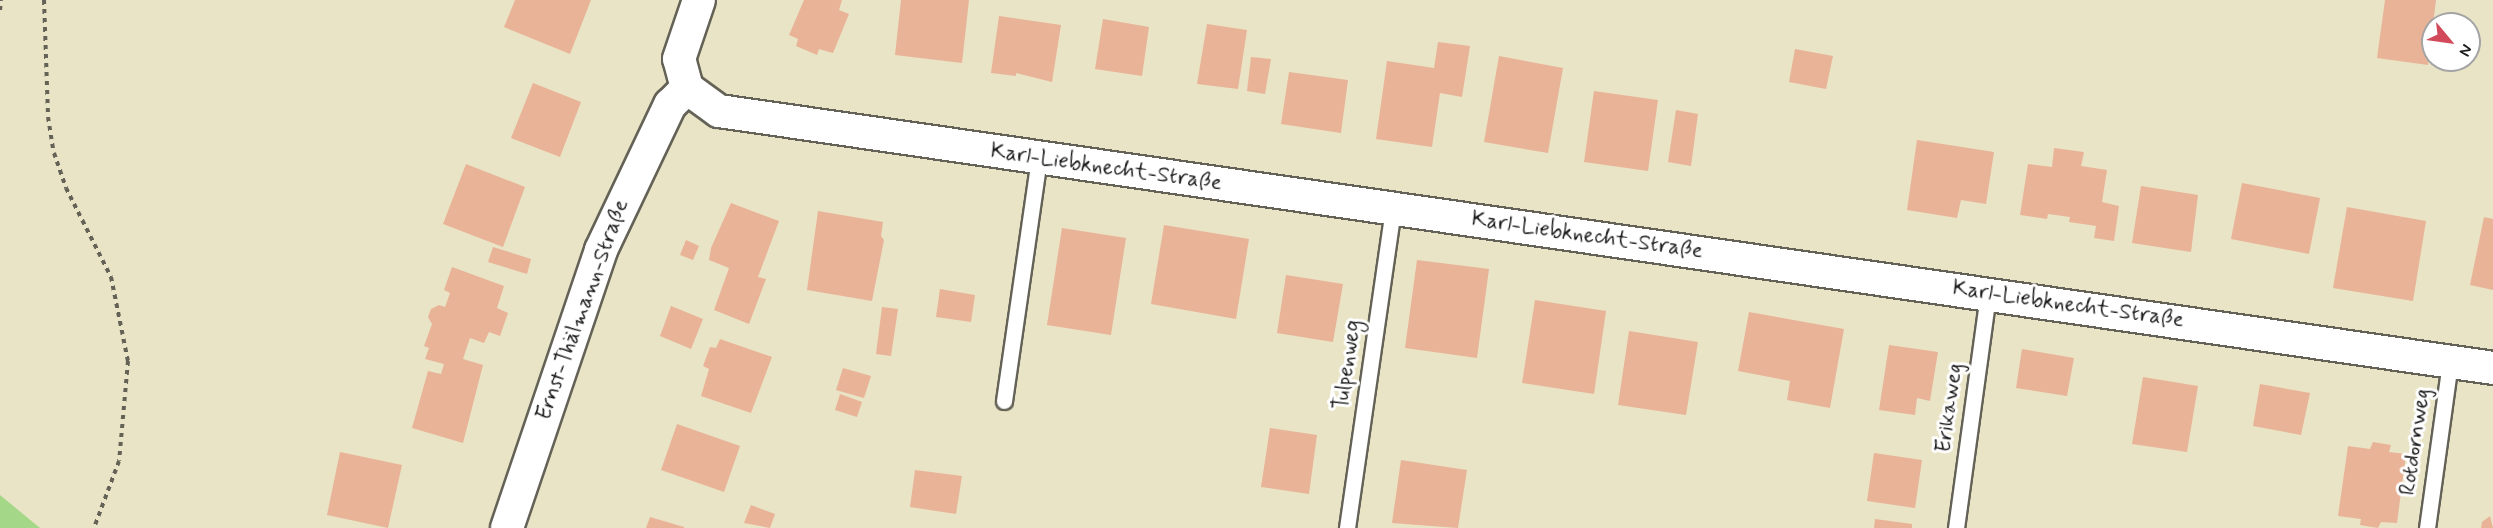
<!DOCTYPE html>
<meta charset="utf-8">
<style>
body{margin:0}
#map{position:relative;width:2493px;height:528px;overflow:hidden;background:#e9e4c5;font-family:Mynerve,sans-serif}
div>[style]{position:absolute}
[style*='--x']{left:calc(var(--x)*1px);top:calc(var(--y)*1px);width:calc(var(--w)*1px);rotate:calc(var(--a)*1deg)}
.green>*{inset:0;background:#a4d888}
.building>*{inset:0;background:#e9b398}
.path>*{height:4px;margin-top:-2px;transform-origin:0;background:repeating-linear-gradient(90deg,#646257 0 4.5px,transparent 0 9px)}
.roads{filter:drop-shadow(2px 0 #646257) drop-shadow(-2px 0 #646257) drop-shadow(0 2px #646257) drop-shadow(0 -2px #646257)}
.lane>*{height:15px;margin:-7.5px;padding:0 7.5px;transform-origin:7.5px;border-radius:7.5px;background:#fff}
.street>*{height:32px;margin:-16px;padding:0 16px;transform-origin:16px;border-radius:16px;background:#fff}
span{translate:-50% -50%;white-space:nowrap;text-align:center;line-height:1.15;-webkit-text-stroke:6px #fff;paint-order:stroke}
.street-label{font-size:22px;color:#1c1c1c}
.north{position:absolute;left:2421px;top:12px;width:60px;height:60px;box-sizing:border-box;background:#fff;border:2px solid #a4a4a4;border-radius:50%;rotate:119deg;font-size:16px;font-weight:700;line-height:24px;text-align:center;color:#1c1c1c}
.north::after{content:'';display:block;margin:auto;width:21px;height:27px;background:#d1495b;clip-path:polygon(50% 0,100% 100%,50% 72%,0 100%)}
</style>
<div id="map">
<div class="green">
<div style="clip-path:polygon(0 495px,40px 528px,0 528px)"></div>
</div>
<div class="building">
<div style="clip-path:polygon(515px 0,591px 0,570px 54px,504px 27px)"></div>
<div style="clip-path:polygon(804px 0,842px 0,839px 10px,849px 14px,833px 53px,819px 49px,817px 55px,796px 46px,798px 39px,789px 35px)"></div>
<div style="clip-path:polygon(901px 0,969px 0,962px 63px,895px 55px)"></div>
<div style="clip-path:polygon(2385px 0,2436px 0,2428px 65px,2377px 58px)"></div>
<div style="clip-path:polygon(999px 16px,1061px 25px,1052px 82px,1016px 73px,1016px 76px,991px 73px)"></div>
<div style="clip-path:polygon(1103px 19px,1149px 27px,1142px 76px,1095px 69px)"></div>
<div style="clip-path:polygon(1207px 24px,1247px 30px,1238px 89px,1197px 84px)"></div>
<div style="clip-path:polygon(1438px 42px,1470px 46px,1462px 97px,1440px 93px,1432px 147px,1376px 139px,1387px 61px,1434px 68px)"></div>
<div style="clip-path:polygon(1795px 49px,1833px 56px,1826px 89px,1789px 82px)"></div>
<div style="clip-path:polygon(1499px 56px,1563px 68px,1548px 153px,1484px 142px)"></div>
<div style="clip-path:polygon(1251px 57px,1271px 59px,1265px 94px,1247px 91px)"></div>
<div style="clip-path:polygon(1289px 72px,1348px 80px,1341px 133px,1281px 124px)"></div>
<div style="clip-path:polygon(533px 83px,581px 102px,560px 157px,511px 138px)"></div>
<div style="clip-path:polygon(1594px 91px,1658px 100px,1648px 171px,1584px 162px)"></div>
<div style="clip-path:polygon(1676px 110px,1698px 114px,1691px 166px,1668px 162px)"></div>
<div style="clip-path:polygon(1917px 140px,1994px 152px,1986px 204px,1961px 200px,1957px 218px,1907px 210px)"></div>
<div style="clip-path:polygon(2054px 148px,2084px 152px,2081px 166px,2107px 170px,2102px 202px,2119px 206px,2114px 241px,2094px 238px,2096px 226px,2069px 222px,2070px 217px,2048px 214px,2047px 219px,2020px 215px,2028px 164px,2052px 167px)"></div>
<div style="clip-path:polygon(466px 164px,525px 187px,503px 247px,443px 224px)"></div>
<div style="clip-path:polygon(2242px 183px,2320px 198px,2309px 254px,2231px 239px)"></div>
<div style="clip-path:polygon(2141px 186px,2198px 195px,2191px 252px,2132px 243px)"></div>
<div style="clip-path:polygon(731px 203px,779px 221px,758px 277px,766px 279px,749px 324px,714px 310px,729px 268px,709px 260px,711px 248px)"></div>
<div style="clip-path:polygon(2347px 207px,2426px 221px,2413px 301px,2333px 288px)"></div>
<div style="clip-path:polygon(818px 211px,883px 222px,881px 236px,884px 240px,872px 301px,807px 290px)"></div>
<div style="clip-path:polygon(2484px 217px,2493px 219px,2493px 290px,2470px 285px)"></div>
<div style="clip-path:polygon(1164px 225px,1249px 239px,1236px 319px,1151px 304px)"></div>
<div style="clip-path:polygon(1062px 228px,1126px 238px,1111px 335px,1047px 325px)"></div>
<div style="clip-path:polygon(686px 240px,699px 246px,693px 260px,680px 255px)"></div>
<div style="clip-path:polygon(493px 247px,531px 259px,527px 274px,488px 262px)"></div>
<div style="clip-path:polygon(1417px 260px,1489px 269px,1477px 358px,1405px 348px)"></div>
<div style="clip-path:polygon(452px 267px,504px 286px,497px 308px,508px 313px,500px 336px,489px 332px,484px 343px,470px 338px,463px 359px,483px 365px,463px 443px,412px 428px,428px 371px,441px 374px,444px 364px,425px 359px,429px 348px,424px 346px,432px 324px,428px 317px,431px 309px,439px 305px,445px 307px,450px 293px,444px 290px)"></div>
<div style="clip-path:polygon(1286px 275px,1343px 284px,1333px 342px,1277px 333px)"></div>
<div style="clip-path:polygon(940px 289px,975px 295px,971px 322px,936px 317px)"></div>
<div style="clip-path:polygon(1535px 300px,1606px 311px,1594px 394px,1522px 383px)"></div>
<div style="clip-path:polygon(671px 306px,703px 319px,691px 349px,660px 336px)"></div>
<div style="clip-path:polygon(882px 307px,898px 309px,891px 356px,876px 354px)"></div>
<div style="clip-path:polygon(1749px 312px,1844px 329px,1830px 408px,1787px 400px,1790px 381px,1738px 371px)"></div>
<div style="clip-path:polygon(1629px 331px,1698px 342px,1686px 415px,1618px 405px)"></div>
<div style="clip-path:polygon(720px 339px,772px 357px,751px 413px,701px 396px,709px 369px,703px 366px,710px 347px,716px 348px)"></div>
<div style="clip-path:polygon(1889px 345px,1938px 352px,1930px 401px,1917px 398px,1915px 415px,1879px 410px)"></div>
<div style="clip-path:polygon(2022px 349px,2074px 358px,2067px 396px,2016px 388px)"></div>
<div style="clip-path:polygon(843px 368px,871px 376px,864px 398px,836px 390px)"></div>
<div style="clip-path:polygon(2143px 377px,2198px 386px,2187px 452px,2132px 444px)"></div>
<div style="clip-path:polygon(2260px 384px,2310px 393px,2301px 435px,2253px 426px)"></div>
<div style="clip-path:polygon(840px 394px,862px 402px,857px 417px,835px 410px)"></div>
<div style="clip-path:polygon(677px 424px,740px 446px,724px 492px,661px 470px)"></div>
<div style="clip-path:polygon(1270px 428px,1317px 435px,1309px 494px,1261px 487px)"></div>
<div style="clip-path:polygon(2373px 442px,2391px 445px,2389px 452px,2406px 454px,2397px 523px,2381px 522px,2378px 528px,2360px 525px,2361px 519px,2338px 516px,2348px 446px,2370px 449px)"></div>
<div style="clip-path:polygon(340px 452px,402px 465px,388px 528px,327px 515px)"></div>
<div style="clip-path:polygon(1874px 453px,1922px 460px,1915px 508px,1867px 501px)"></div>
<div style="clip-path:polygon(1401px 460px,1467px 470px,1458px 528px,1392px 523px)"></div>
<div style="clip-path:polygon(915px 470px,962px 476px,956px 514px,910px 507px)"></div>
<div style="clip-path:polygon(751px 505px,775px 514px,770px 528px,744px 523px)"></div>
<div style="clip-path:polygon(2490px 516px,2493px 528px,2481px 528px,2482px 522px)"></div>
<div style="clip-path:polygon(650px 517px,684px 527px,684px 528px,646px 528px)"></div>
<div style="clip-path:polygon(1875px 519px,1912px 524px,1912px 528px,1874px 528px)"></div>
</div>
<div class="path">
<div style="--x:44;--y:0;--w:117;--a:88"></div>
<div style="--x:48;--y:117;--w:36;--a:81"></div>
<div style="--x:54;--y:153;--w:37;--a:71"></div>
<div style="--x:66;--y:188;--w:100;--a:63.2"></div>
<div style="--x:111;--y:277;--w:86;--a:78.6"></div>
<div style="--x:128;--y:361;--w:100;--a:95.1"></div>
<div style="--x:119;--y:461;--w:72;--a:110.5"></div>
<div style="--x:0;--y:10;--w:10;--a:-84"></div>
</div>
<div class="roads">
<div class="lane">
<div style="--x:1004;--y:401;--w:245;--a:-81.8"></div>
<div style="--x:1347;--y:528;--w:323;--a:-81.8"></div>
<div style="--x:1956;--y:528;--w:237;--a:-82.2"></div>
<div style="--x:2427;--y:528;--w:168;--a:-82.1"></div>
</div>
<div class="street">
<div style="--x:687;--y:88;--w:39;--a:36"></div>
<div style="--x:719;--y:111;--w:1793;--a:8.24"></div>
<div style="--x:507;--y:528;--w:293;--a:-71.3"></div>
<div style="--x:601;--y:250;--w:161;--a:-64.6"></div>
<div style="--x:670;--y:105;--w:24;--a:-45"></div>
<div style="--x:687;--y:88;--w:30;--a:-105"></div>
<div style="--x:679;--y:59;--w:62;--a:-71.3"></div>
</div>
</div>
<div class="street-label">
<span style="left:1106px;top:168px;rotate:8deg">Karl-Liebknecht-Straße</span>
<span style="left:1587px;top:236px;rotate:8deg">Karl-Liebknecht-Straße</span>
<span style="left:2068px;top:305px;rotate:8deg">Karl-Liebknecht-Straße</span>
<span style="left:583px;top:310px;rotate:-70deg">Ernst-Thälmann-Straße</span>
<span style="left:1348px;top:365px;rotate:-82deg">Tulpenweg</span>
<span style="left:1950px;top:408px;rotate:-82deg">Erikaweg</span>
<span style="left:2416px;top:442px;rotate:-82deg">Rotdornweg</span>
</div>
<div class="north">N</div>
</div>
